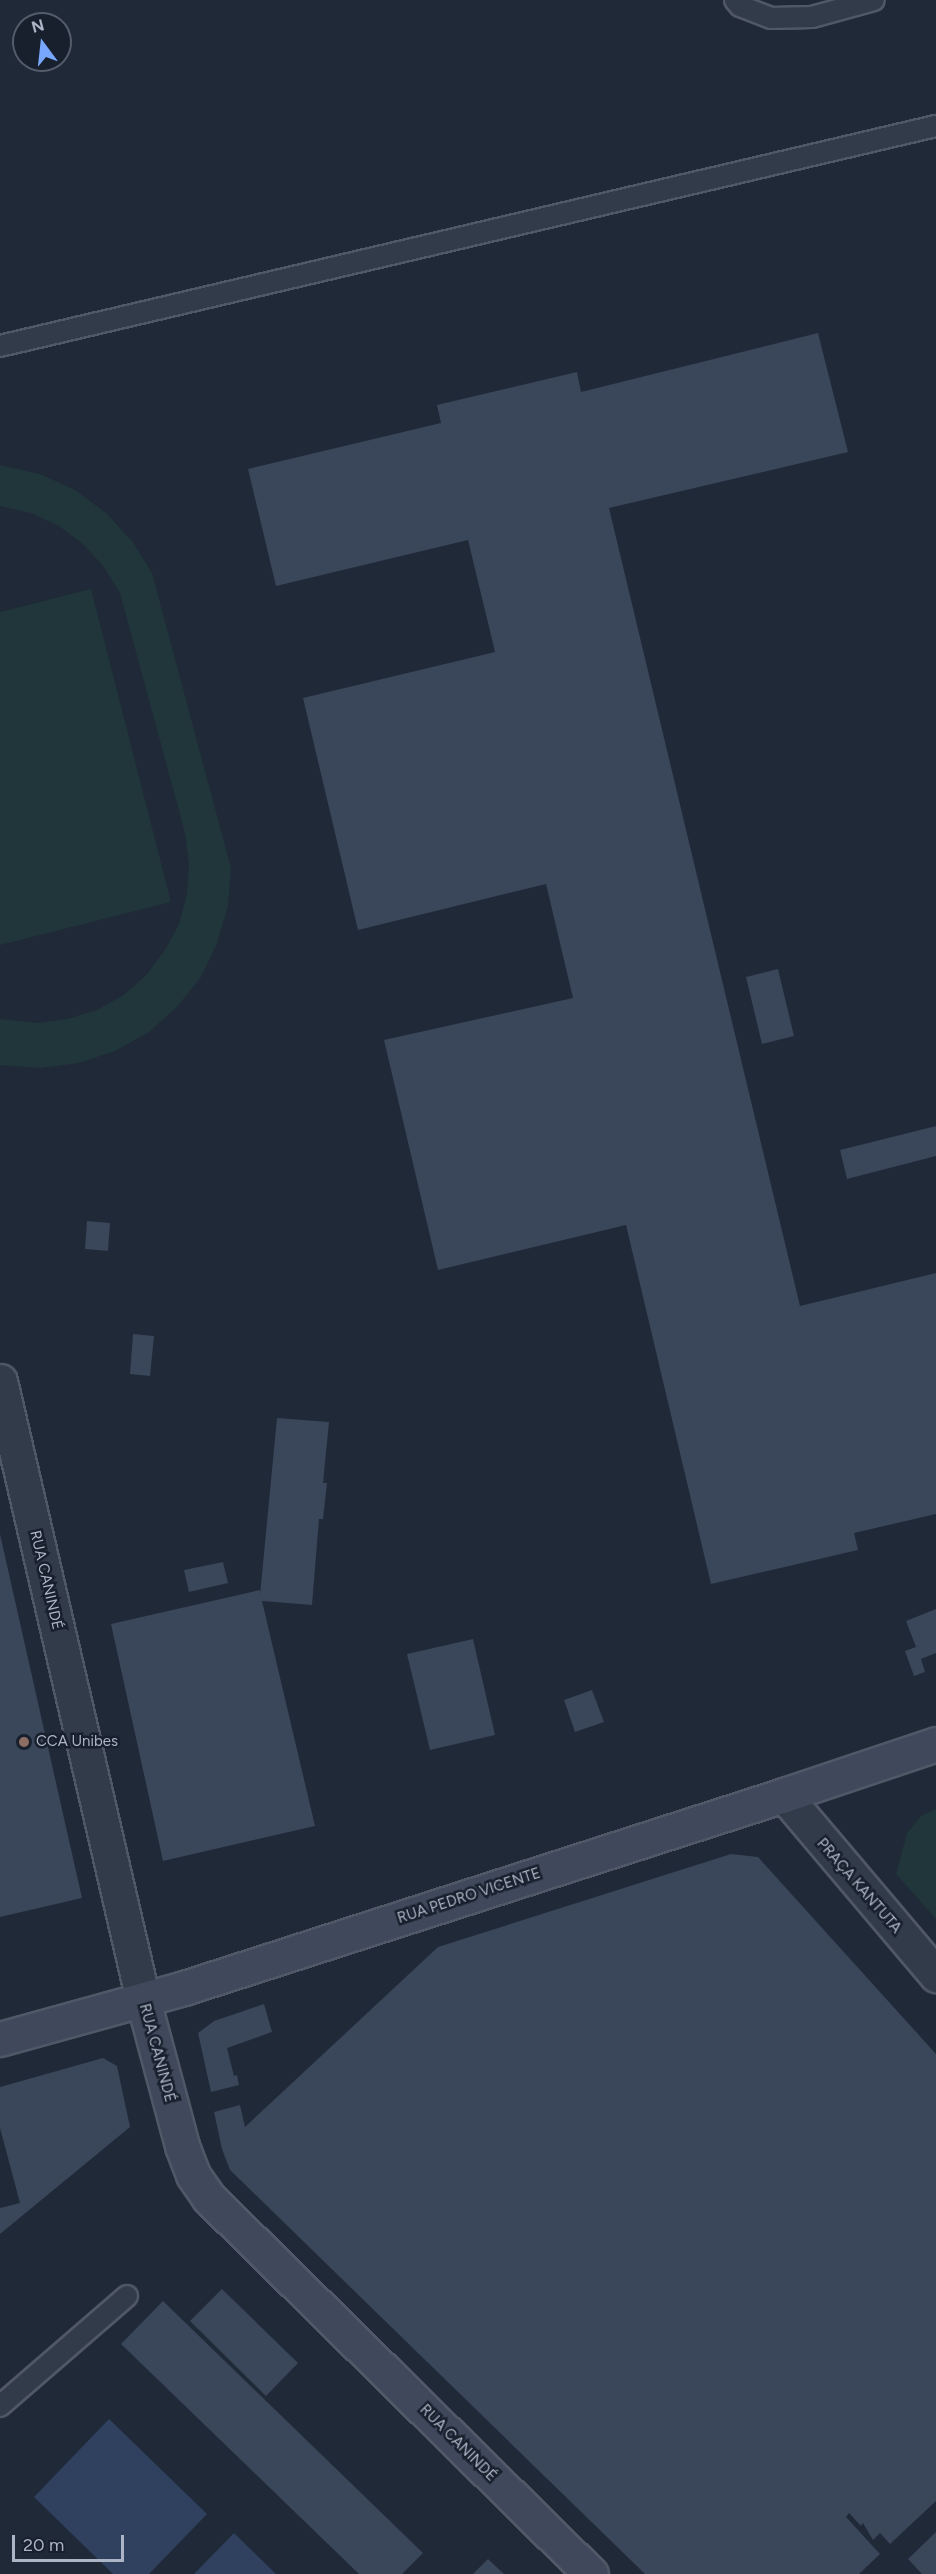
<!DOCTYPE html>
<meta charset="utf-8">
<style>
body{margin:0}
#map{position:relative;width:936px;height:2574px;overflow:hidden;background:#1f2938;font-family:Figtree,sans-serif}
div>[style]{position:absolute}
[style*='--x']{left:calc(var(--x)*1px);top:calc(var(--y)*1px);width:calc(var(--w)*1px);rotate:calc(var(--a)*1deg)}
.green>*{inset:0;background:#21363a}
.water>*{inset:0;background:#2f415f}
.building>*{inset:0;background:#3a4659}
.roads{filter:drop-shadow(2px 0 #505867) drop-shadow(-2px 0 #505867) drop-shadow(0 2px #505867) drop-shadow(0 -2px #505867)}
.lane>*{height:20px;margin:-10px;padding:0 10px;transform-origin:10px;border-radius:10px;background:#323b49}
.street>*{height:33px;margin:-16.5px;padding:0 16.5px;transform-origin:16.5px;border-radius:16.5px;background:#323b49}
.secondary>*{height:33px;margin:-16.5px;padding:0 16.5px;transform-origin:16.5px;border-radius:16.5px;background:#40495c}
.dots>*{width:16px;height:16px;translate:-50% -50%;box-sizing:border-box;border:3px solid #18202d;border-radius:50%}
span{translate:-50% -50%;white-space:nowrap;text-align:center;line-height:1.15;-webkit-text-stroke:5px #18202d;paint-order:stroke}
.street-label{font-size:15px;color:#acb5c6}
.poi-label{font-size:15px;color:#acb5c6}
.left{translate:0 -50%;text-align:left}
.north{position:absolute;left:12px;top:12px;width:60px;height:60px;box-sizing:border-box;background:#18202d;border:2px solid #535c6a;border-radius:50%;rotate:345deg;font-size:16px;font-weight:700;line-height:24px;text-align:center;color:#acb5c6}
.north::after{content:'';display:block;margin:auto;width:21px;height:27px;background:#78a7ff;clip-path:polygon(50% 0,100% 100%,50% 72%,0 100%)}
.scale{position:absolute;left:12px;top:2535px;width:112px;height:27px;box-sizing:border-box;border:3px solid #acb5c6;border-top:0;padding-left:8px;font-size:18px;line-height:21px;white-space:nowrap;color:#acb5c6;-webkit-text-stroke:4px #18202d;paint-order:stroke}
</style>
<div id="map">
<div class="green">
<div style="clip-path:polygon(0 465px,40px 474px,75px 490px,106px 513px,132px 541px,152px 573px,231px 868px,228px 906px,217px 943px,201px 977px,177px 1007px,149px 1032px,115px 1051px,79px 1063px,41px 1068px,0 1065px,0 1019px,38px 1023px,68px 1019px,97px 1010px,124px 995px,147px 974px,165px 950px,179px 924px,187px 894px,189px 864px,185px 833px,120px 593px,104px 567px,83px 544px,59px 526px,31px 513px,0 506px)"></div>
<div style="clip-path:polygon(91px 589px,171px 902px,0 945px,0 612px)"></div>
<div style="clip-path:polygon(936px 1809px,936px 1919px,896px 1874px,907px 1833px,921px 1816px)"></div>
</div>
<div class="water">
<div style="clip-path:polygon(109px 2419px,207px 2514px,149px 2574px,113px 2574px,34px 2497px)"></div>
<div style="clip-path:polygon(234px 2533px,276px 2574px,194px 2574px)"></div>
</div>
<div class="building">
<div style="clip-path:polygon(818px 333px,848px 452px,609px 508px,800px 1306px,936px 1273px,936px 1514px,854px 1533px,858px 1550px,711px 1584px,626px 1225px,438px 1270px,384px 1040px,573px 998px,546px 884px,358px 930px,303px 698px,495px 652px,468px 540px,276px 586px,248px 469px,441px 423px,437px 405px,577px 372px,581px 392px)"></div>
<div style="clip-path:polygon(778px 969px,794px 1036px,762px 1044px,746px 977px)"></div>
<div style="clip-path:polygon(936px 1126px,936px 1156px,847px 1179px,840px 1150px)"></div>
<div style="clip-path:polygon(87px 1221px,110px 1223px,108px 1251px,85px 1249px)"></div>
<div style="clip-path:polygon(133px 1334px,154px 1336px,150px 1376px,130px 1374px)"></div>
<div style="clip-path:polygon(277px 1418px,329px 1422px,323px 1483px,327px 1483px,323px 1519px,319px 1519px,312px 1605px,262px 1601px,315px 1826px,163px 1861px,111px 1624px,260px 1590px,260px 1595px)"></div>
<div style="clip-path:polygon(0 1534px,82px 1898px,0 1917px)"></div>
<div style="clip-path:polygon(223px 1562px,228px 1583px,189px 1592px,184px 1570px)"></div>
<div style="clip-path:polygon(936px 1609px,936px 1653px,921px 1659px,925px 1672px,914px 1676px,905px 1651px,916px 1647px,906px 1621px)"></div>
<div style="clip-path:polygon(473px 1639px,495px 1735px,430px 1750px,407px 1654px)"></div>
<div style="clip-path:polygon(592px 1690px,604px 1722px,575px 1732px,564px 1700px)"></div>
<div style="clip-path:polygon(731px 1854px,758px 1857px,936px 2054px,936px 2501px,890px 2544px,880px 2533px,873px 2540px,863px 2523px,861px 2526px,849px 2513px,846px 2517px,880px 2554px,859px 2574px,645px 2574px,230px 2170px,222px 2149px,214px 2112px,240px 2105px,245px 2127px,438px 1947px)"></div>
<div style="clip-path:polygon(264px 2004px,272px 2032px,227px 2048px,234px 2076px,237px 2075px,239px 2085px,211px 2092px,198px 2033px,214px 2021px)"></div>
<div style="clip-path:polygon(103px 2058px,117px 2066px,130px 2127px,0 2234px,0 2208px,20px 2203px,0 2128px,0 2087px)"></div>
<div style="clip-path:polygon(222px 2289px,298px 2363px,266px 2396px,190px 2321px)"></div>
<div style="clip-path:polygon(163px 2301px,423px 2553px,402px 2574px,359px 2574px,121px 2344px)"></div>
<div style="clip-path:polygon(936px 2532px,936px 2574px,922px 2574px,908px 2559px)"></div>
<div style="clip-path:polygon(488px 2559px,504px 2574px,473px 2574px)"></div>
</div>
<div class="roads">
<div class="lane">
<div style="--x:735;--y:0;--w:8;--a:50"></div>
<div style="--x:740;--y:6;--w:33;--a:21"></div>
<div style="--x:771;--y:18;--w:41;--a:-1.4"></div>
<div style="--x:812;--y:17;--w:64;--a:-15.3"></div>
<div style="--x:0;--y:346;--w:962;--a:-13.23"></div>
<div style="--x:0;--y:2406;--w:168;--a:-40.9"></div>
</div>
<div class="street">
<div style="--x:0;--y:1381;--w:635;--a:76.99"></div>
<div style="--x:784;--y:1795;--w:236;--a:49.8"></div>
</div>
<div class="secondary">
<div style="--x:143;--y:2000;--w:151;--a:75"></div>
<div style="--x:182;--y:2146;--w:31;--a:69"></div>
<div style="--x:193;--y:2175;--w:28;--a:55"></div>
<div style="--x:209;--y:2198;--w:536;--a:44.55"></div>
<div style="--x:0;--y:2039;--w:191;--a:-15.5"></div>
<div style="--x:184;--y:1988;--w:630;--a:-17.83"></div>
<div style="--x:784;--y:1795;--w:160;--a:-18.5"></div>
</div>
</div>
<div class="dots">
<div style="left:24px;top:1742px;background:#8d6e63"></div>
</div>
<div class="street-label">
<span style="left:46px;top:1580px;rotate:77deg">RUA CANINDÉ</span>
<span style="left:859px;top:1886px;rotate:49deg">PRAÇA KANTUTA</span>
<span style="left:469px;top:1896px;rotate:-18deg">RUA PEDRO VICENTE</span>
<span style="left:157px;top:2053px;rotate:75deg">RUA CANINDÉ</span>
<span style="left:458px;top:2443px;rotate:45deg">RUA CANINDÉ</span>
</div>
<div class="poi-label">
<span class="left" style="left:36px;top:1742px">CCA Unibes</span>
</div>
<div class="north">N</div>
<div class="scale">20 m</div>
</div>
